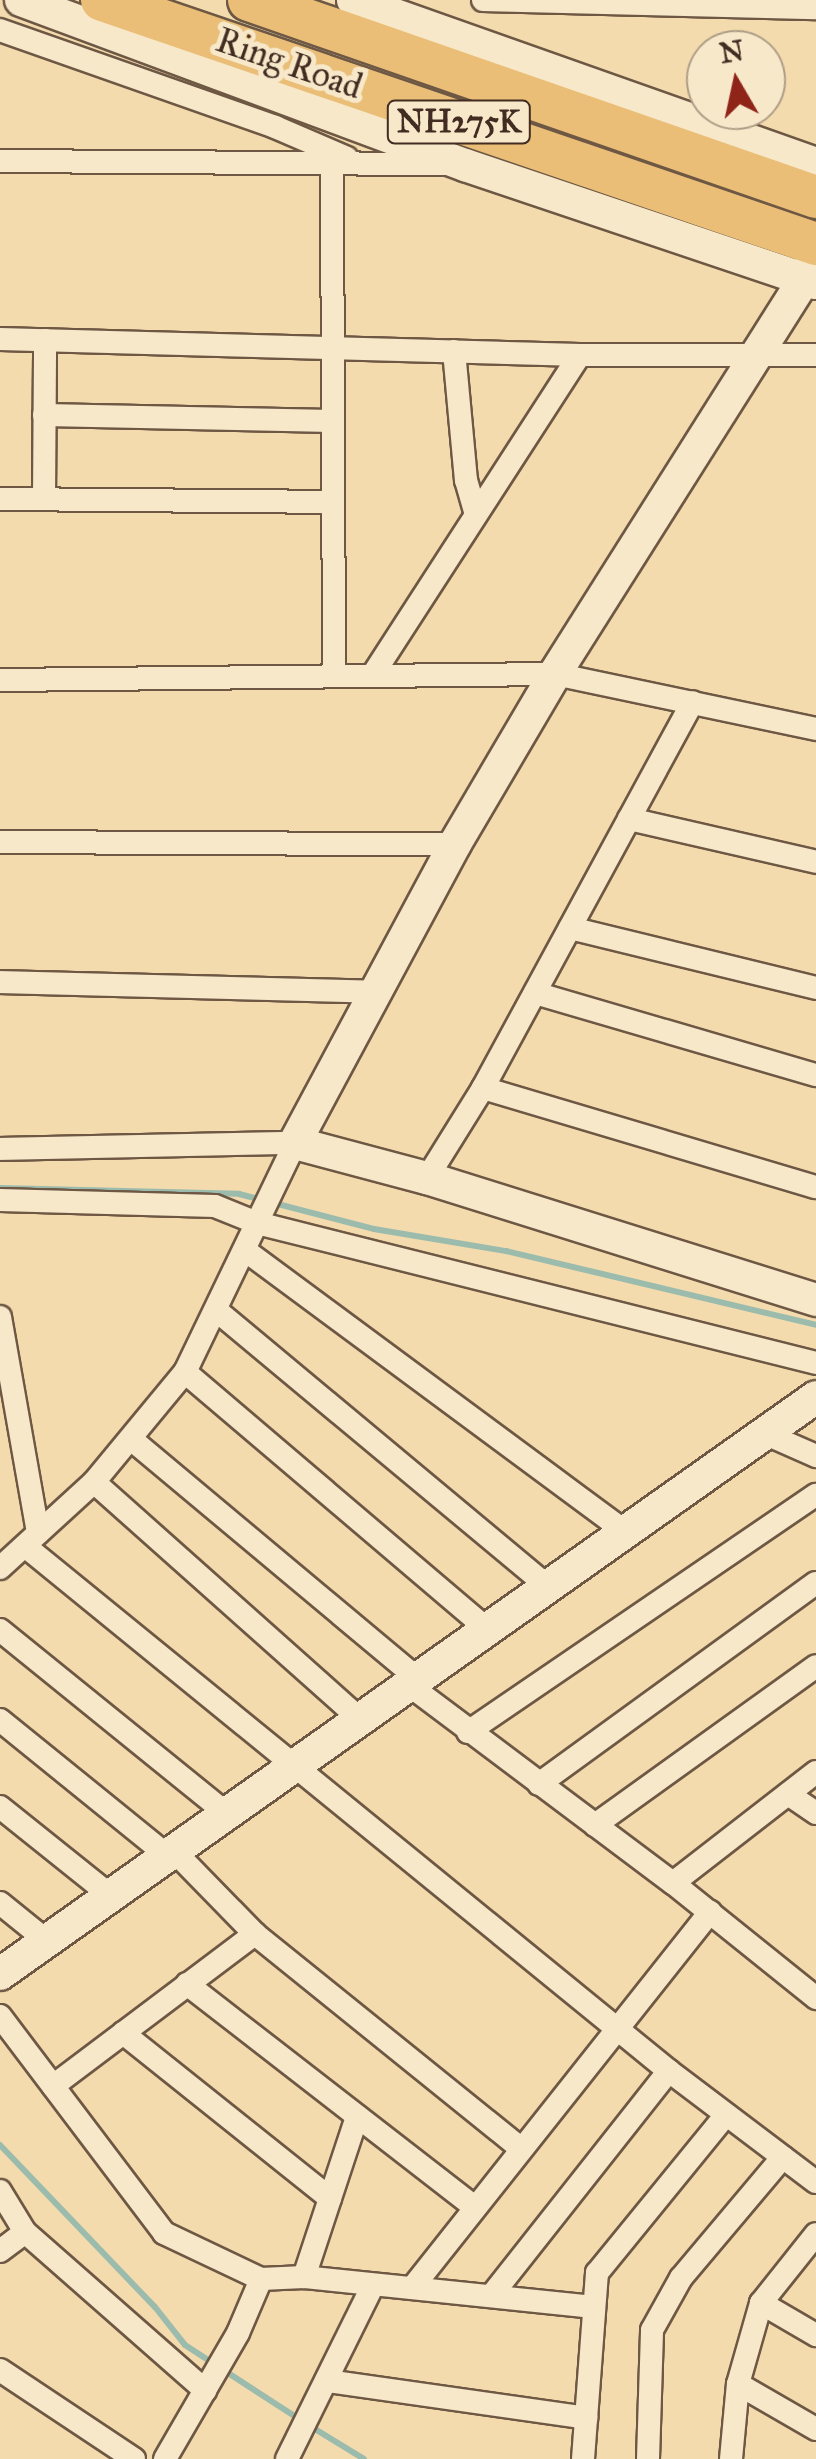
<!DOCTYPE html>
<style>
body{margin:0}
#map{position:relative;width:816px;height:2459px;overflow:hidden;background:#f3dbae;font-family:"IM FELL Great Primer",serif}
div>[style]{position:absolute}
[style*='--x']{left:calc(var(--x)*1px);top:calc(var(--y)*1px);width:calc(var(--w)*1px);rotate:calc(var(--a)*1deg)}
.stream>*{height:6px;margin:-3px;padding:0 3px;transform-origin:3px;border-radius:3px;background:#9bbbad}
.roads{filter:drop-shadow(2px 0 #6e5844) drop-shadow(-2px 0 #6e5844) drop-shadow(0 2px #6e5844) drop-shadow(0 -2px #6e5844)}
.street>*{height:22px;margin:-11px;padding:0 11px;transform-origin:11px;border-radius:11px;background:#f7e8ca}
.secondary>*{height:32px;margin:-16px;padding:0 16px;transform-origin:16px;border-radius:16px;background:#f7e8ca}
.highway>*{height:42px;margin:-21px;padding:0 21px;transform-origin:21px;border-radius:21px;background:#eabe77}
span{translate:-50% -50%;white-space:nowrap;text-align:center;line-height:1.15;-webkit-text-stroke:10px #f7e8ca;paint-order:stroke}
.shield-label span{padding:2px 8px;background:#f7e8ca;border:2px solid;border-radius:8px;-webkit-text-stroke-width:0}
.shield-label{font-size:32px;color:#422c21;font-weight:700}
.street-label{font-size:35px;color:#422c21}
.north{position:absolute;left:686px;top:30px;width:100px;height:100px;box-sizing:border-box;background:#f7e8ca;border:2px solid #af9d86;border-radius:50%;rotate:351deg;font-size:28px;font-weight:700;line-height:40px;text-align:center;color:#422c21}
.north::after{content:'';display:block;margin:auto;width:35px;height:45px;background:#8f2418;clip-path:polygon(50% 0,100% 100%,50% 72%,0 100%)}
</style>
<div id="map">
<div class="stream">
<div style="--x:0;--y:1188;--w:239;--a:1.4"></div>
<div style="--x:239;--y:1194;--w:139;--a:14.5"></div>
<div style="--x:374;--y:1229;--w:134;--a:9.5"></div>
<div style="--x:506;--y:1251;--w:319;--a:13.4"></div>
<div style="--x:0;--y:2145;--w:224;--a:46.3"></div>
<div style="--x:155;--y:2307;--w:48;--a:51.7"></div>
<div style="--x:185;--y:2345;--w:136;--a:33"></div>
<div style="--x:310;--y:2426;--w:63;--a:31.4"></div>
</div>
<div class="roads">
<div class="street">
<div style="--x:483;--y:0;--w:333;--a:1.4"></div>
<div style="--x:0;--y:30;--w:292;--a:19.4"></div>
<div style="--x:275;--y:127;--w:78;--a:23.3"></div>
<div style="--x:0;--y:161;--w:446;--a:0.4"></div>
<div style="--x:332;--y:163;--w:513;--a:89.78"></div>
<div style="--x:0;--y:339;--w:580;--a:1.58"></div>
<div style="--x:580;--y:355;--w:236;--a:0"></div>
<div style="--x:454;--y:351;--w:130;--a:84.7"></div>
<div style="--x:466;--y:480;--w:33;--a:74"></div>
<div style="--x:44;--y:415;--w:289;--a:1.2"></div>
<div style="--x:0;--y:499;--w:333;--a:0.5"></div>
<div style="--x:44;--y:499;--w:159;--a:-89.6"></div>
<div style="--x:372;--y:676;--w:382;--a:-57.1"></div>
<div style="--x:0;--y:680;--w:555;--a:-0.62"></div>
<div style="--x:555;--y:674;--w:267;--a:11.9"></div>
<div style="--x:629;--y:819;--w:192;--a:12.9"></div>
<div style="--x:0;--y:842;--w:455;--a:0.3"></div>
<div style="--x:570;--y:928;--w:253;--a:13.7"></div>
<div style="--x:0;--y:982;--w:374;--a:1.5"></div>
<div style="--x:535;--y:993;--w:293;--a:16.3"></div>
<div style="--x:483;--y:1088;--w:347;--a:16.6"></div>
<div style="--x:0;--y:1149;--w:295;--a:-1.2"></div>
<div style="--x:427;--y:1178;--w:106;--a:-58.1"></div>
<div style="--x:483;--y:1088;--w:439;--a:-61.5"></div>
<div style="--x:0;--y:1200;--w:215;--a:1.6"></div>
<div style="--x:215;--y:1206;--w:45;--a:22"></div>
<div style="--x:257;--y:1223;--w:576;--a:14.06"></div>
<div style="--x:246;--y:1251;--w:473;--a:36.5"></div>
<div style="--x:216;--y:1310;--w:433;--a:39.8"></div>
<div style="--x:0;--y:1317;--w:219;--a:80"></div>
<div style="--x:185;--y:1372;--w:398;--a:40.4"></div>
<div style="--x:766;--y:1434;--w:55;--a:23.7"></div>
<div style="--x:131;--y:1439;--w:374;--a:39.9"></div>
<div style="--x:94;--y:1482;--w:358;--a:41.7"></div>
<div style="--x:25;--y:1546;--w:831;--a:39.19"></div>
<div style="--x:669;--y:2071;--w:184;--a:37.1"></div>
<div style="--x:0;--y:1568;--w:127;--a:-42.5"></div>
<div style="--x:94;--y:1482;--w:143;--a:-50.4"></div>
<div style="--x:185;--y:1372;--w:254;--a:-64.3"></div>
<div style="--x:0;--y:1630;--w:292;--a:39"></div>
<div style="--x:409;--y:1685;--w:330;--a:36.9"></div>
<div style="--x:673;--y:1883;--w:184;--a:38.8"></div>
<div style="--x:0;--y:1720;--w:216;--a:39"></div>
<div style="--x:468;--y:1732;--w:421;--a:-34.3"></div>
<div style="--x:539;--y:1784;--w:342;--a:-36"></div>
<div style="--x:788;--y:1794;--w:34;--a:34"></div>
<div style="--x:0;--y:1807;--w:142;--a:38.7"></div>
<div style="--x:595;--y:1825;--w:272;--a:-35.7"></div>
<div style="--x:174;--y:1851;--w:116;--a:45.7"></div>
<div style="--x:255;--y:1934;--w:339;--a:38.9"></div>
<div style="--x:673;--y:1883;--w:181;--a:-37.8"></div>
<div style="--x:0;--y:1903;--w:60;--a:39"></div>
<div style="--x:187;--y:1984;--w:363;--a:37.8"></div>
<div style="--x:0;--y:2016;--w:272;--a:52.9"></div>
<div style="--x:164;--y:2233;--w:107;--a:25.4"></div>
<div style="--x:261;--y:2279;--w:43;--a:-2.7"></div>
<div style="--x:304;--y:2277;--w:290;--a:5.9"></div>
<div style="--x:123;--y:2033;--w:265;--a:38.6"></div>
<div style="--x:53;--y:2086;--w:253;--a:-37"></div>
<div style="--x:0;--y:2191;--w:48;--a:58.6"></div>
<div style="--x:25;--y:2232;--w:240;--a:41.3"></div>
<div style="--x:0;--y:2251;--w:31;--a:-37"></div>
<div style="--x:304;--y:2277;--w:169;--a:-71.7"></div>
<div style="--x:412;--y:2288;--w:480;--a:-51.6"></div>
<div style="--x:491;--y:2296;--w:287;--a:-51.7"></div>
<div style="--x:761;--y:2303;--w:64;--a:30.2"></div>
<div style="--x:0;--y:2370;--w:161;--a:33.6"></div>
<div style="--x:327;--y:2381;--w:262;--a:8.1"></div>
<div style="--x:738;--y:2384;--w:90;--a:30"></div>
<div style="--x:165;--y:2459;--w:146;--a:-59.9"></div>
<div style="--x:238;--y:2333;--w:59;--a:-66.9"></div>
<div style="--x:287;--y:2459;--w:192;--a:-63.7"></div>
<div style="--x:583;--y:2459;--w:187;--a:-85.7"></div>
<div style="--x:597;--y:2273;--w:204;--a:-50.8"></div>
<div style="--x:648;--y:2459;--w:129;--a:-88.2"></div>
<div style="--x:652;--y:2330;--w:60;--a:-60.9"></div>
<div style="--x:681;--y:2278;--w:158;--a:-49.9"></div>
<div style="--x:731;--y:2459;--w:75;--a:-84.7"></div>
<div style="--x:738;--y:2384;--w:84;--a:-74.1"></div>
<div style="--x:761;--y:2303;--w:88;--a:-51.4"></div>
</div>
<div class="secondary">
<div style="--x:21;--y:0;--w:474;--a:20.4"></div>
<div style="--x:465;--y:165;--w:370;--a:18.6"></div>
<div style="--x:353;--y:0;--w:491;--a:19.5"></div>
<div style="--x:816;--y:253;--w:27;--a:114"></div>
<div style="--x:805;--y:278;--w:468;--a:122.3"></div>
<div style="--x:555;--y:674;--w:197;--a:120.5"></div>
<div style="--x:455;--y:844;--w:339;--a:118.2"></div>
<div style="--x:295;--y:1143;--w:137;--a:14.9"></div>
<div style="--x:427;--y:1178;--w:408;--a:17.4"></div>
<div style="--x:0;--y:1974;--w:999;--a:-35.26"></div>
</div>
<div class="highway">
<div style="--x:102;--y:0;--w:755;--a:18.87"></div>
<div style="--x:249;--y:0;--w:600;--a:19.16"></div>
</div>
</div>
<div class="shield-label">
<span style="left:459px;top:122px">NH275K</span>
</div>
<div class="street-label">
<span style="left:289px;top:64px;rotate:19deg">Ring Road</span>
</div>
<div class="north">N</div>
</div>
